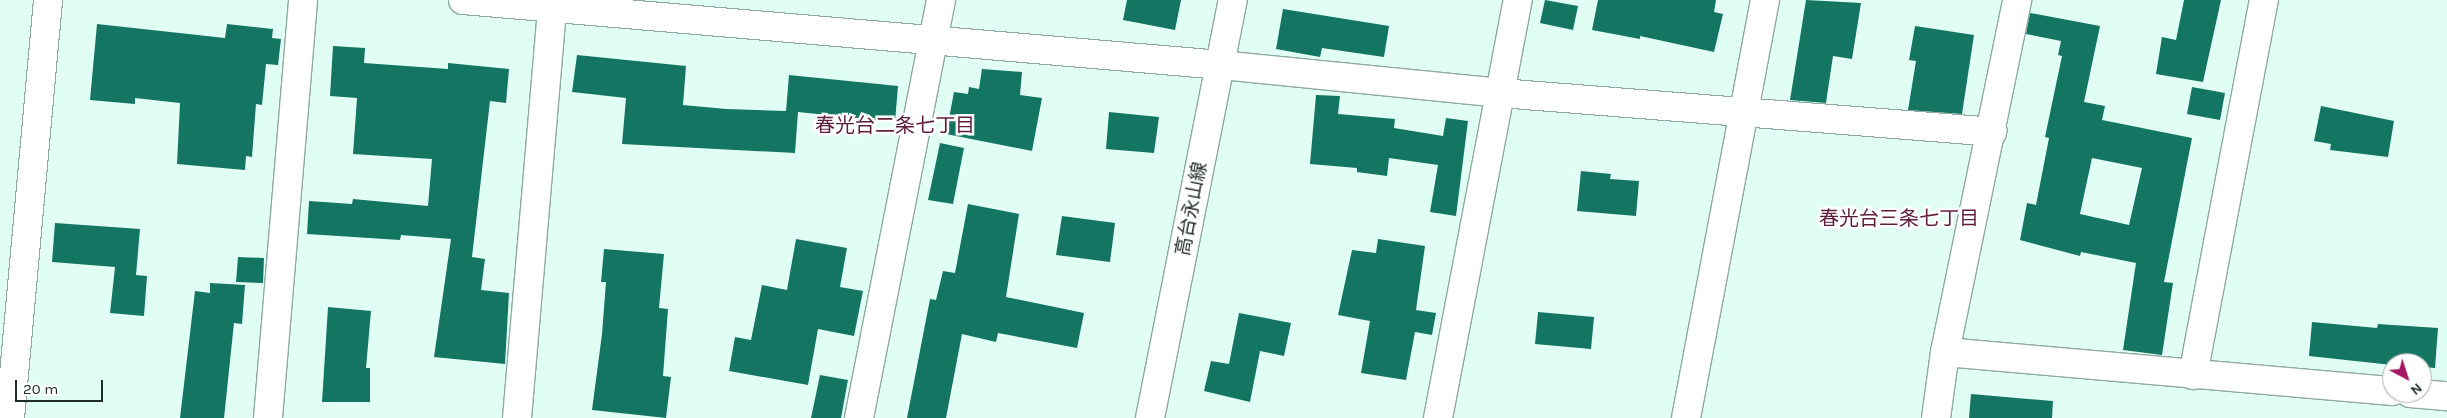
<!DOCTYPE html>
<meta charset="utf-8">
<style>
body{margin:0}
#map{position:relative;width:2447px;height:418px;overflow:hidden;background:#e1fef5;font-family:Karla,"Noto Sans JP",sans-serif}
div>[style]{position:absolute}
[style*='--x']{left:calc(var(--x)*1px);top:calc(var(--y)*1px);width:calc(var(--w)*1px);rotate:calc(var(--a)*1deg)}
.building>*{inset:0;background:#147662}
.roads{filter:drop-shadow(1px 0 #8ea9a1) drop-shadow(-1px 0 #8ea9a1) drop-shadow(0 1px #8ea9a1) drop-shadow(0 -1px #8ea9a1)}
.minor>*{height:28px;margin:-14px;padding:0 14px;transform-origin:14px;border-radius:14px;background:#fff}
.tertiary>*{height:28px;margin:-14px;padding:0 14px;transform-origin:14px;border-radius:14px;background:#fff}
span{translate:-50% -50%;white-space:nowrap;text-align:center;line-height:1.15;-webkit-text-stroke:5px #fff;paint-order:stroke}
.street-label{font-size:19px;color:#212c29}
.neighbourhood-label{font-size:20px;color:#5e1d3c}
.north{position:absolute;left:2382px;top:353px;width:50px;height:50px;box-sizing:border-box;background:#fff;border:1px solid #a6aba9;border-radius:50%;rotate:140deg;font-size:14px;font-weight:700;line-height:20px;text-align:center;color:#212c29}
.north::after{content:'';display:block;margin:auto;width:18px;height:22px;background:#a21862;clip-path:polygon(50% 0,100% 100%,50% 72%,0 100%)}
.scale{position:absolute;left:15px;top:380px;width:88px;height:22px;box-sizing:border-box;border:2px solid #212c29;border-top:0;padding-left:6px;font-size:15px;line-height:18px;white-space:nowrap;color:#212c29;-webkit-text-stroke:4px #fff;paint-order:stroke}
</style>
<div id="map">
<div class="building">
<div style="clip-path:polygon(1127px 0,1181px 0,1175px 30px,1123px 20px)"></div>
<div style="clip-path:polygon(1545px 0,1578px 6px,1573px 30px,1540px 23px)"></div>
<div style="clip-path:polygon(1598px 0,1716px 0,1714px 12px,1723px 14px,1714px 52px,1640px 36px,1640px 39px,1592px 30px)"></div>
<div style="clip-path:polygon(1806px 0,1861px 3px,1852px 59px,1833px 56px,1826px 103px,1790px 100px)"></div>
<div style="clip-path:polygon(2184px 0,2221px 0,2203px 82px,2156px 74px,2162px 37px,2176px 40px)"></div>
<div style="clip-path:polygon(1283px 9px,1389px 26px,1384px 57px,1322px 48px,1320px 57px,1276px 49px)"></div>
<div style="clip-path:polygon(evenodd,2030px 13px,2100px 26px,2084px 102px,2105px 106px,2102px 120px,2192px 138px,2164px 282px,2173px 283px,2162px 355px,2123px 350px,2136px 263px,2081px 252px,2080px 256px,2020px 240px,2027px 203px,2036px 205px,2049px 138px,2045px 137px,2062px 56px,2058px 55px,2061px 41px,2026px 34px,2030px 13px,2092px 158px,2142px 168px,2129px 225px,2080px 214px,2092px 158px)"></div>
<div style="clip-path:polygon(97px 24px,225px 38px,227px 24px,273px 29px,272px 38px,281px 39px,278px 65px,266px 64px,262px 105px,256px 104px,252px 157px,246px 156px,245px 170px,177px 164px,180px 103px,135px 98px,135px 104px,90px 100px)"></div>
<div style="clip-path:polygon(1915px 26px,1974px 35px,1962px 114px,1908px 110px,1916px 61px,1909px 60px)"></div>
<div style="clip-path:polygon(333px 46px,365px 48px,364px 63px,448px 69px,448px 63px,509px 69px,506px 103px,490px 101px,472px 257px,485px 259px,481px 290px,509px 293px,505px 364px,434px 357px,451px 239px,401px 235px,400px 240px,307px 234px,309px 201px,352px 204px,353px 199px,428px 206px,432px 159px,353px 154px,357px 98px,330px 96px)"></div>
<div style="clip-path:polygon(577px 55px,686px 66px,683px 105px,726px 109px,786px 111px,789px 75px,898px 86px,895px 122px,798px 112px,795px 153px,622px 144px,626px 98px,572px 92px)"></div>
<div style="clip-path:polygon(982px 69px,1022px 72px,1020px 95px,1042px 98px,1032px 151px,946px 134px,954px 92px,968px 94px,969px 87px,979px 89px)"></div>
<div style="clip-path:polygon(2192px 87px,2225px 93px,2220px 120px,2187px 114px)"></div>
<div style="clip-path:polygon(1316px 95px,1340px 96px,1338px 114px,1395px 119px,1394px 128px,1443px 136px,1446px 118px,1468px 121px,1456px 216px,1430px 212px,1438px 165px,1389px 158px,1387px 176px,1357px 172px,1357px 168px,1310px 164px)"></div>
<div style="clip-path:polygon(2321px 106px,2394px 121px,2388px 157px,2330px 150px,2331px 144px,2314px 141px)"></div>
<div style="clip-path:polygon(1109px 112px,1159px 117px,1154px 153px,1106px 149px)"></div>
<div style="clip-path:polygon(940px 143px,964px 148px,953px 204px,928px 200px)"></div>
<div style="clip-path:polygon(1581px 171px,1611px 174px,1610px 179px,1639px 181px,1636px 216px,1577px 211px)"></div>
<div style="clip-path:polygon(968px 204px,1019px 214px,1006px 297px,1084px 313px,1077px 348px,998px 333px,996px 342px,962px 334px,946px 418px,907px 418px,930px 299px,936px 300px,943px 271px,955px 273px)"></div>
<div style="clip-path:polygon(1062px 216px,1115px 223px,1110px 262px,1056px 255px)"></div>
<div style="clip-path:polygon(55px 223px,140px 229px,136px 275px,147px 276px,144px 316px,110px 313px,115px 267px,52px 262px)"></div>
<div style="clip-path:polygon(796px 239px,847px 248px,840px 287px,863px 291px,854px 336px,818px 329px,808px 385px,729px 371px,735px 337px,751px 340px,762px 285px,787px 290px)"></div>
<div style="clip-path:polygon(1378px 239px,1425px 246px,1416px 310px,1436px 313px,1432px 335px,1415px 332px,1406px 380px,1361px 373px,1370px 321px,1338px 315px,1352px 250px,1376px 253px)"></div>
<div style="clip-path:polygon(604px 249px,664px 254px,659px 308px,668px 309px,663px 376px,671px 377px,666px 418px,592px 410px,602px 334px,606px 282px,601px 282px)"></div>
<div style="clip-path:polygon(238px 257px,264px 258px,263px 283px,236px 282px)"></div>
<div style="clip-path:polygon(210px 283px,245px 285px,242px 324px,234px 323px,224px 418px,180px 418px,195px 291px,210px 293px)"></div>
<div style="clip-path:polygon(328px 307px,371px 311px,366px 368px,370px 368px,370px 402px,322px 402px)"></div>
<div style="clip-path:polygon(1538px 312px,1594px 317px,1591px 349px,1535px 344px)"></div>
<div style="clip-path:polygon(1239px 313px,1291px 323px,1284px 356px,1260px 351px,1250px 402px,1204px 391px,1211px 361px,1229px 364px)"></div>
<div style="clip-path:polygon(2312px 322px,2377px 328px,2378px 324px,2438px 328px,2435px 368px,2422px 367px,2422px 363px,2392px 365px,2309px 356px)"></div>
<div style="clip-path:polygon(820px 375px,848px 380px,841px 418px,811px 418px)"></div>
<div style="clip-path:polygon(1971px 394px,2053px 401px,2052px 418px,1969px 418px)"></div>
</div>
<div class="roads">
<div class="minor">
<div style="--x:463;--y:0;--w:761;--a:4.9"></div>
<div style="--x:1221;--y:65;--w:280;--a:5.7"></div>
<div style="--x:1500;--y:93;--w:494;--a:4.5"></div>
<div style="--x:1945;--y:352;--w:449;--a:5"></div>
<div style="--x:2193;--y:375;--w:382;--a:-79.3"></div>
<div style="--x:2410;--y:393;--w:37;--a:5"></div>
<div style="--x:10;--y:418;--w:420;--a:-84.8"></div>
<div style="--x:268;--y:418;--w:419;--a:-85.2"></div>
<div style="--x:517;--y:418;--w:420;--a:-85.1"></div>
<div style="--x:859;--y:418;--w:426;--a:-78.9"></div>
<div style="--x:1438;--y:418;--w:426;--a:-79.2"></div>
<div style="--x:1686;--y:418;--w:425;--a:-79.3"></div>
<div style="--x:1936;--y:418;--w:67;--a:-82.2"></div>
<div style="--x:1945;--y:352;--w:359;--a:-78.4"></div>
</div>
<div class="tertiary">
<div style="--x:1150;--y:418;--w:426;--a:-78.8"></div>
</div>
</div>
<div class="street-label">
<span style="left:1192px;top:209px;rotate:-79deg">高台永山線</span>
</div>
<div class="neighbourhood-label">
<span style="left:895px;top:125px">春光台二条七丁目</span>
<span style="left:1899px;top:218px">春光台三条七丁目</span>
</div>
<div class="north">N</div>
<div class="scale">20 m</div>
</div>
